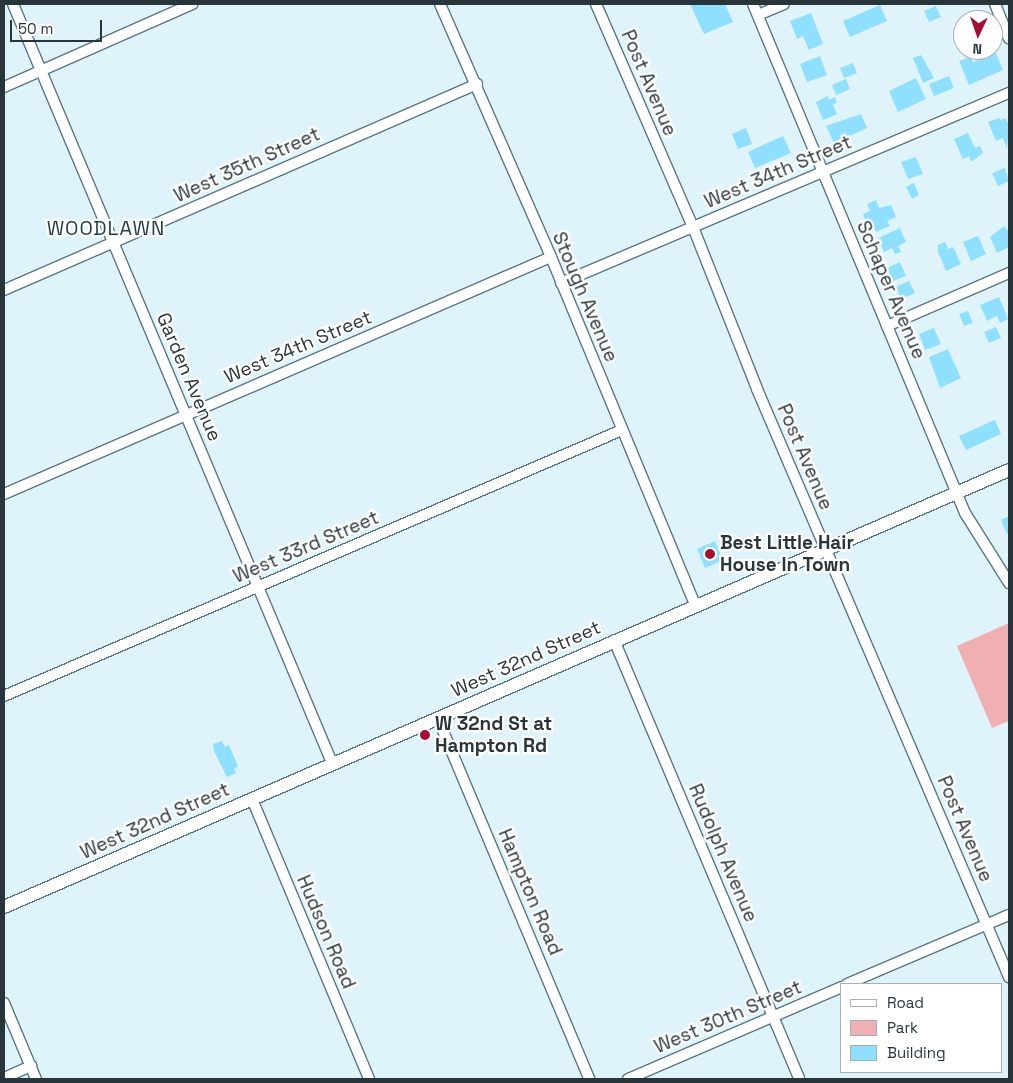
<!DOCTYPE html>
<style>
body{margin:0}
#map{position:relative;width:1013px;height:1083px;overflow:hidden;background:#dff3fb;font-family:"Space Grotesk",sans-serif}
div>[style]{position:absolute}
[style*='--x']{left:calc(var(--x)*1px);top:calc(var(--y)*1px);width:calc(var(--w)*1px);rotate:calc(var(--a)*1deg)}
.green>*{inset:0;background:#f0b0b1}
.building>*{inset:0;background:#8fdffe}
.roads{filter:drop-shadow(1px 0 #597783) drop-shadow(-1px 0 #597783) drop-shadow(0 1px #597783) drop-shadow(0 -1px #597783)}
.minor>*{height:10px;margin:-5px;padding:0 5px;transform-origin:5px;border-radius:5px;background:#fff}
.tertiary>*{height:12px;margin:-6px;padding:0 6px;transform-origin:6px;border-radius:6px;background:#fff}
.dots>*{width:14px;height:14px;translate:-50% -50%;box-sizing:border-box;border:2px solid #fff;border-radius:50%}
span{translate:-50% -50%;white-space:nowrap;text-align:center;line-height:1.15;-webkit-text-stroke:4.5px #fff;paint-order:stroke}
.street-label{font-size:19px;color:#28353b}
.poi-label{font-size:19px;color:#28353b;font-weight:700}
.left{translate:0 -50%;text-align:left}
.neighbourhood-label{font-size:20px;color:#1f3c47;letter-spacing:1px}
.frame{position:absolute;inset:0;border:5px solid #28353b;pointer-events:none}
.legend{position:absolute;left:840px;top:983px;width:162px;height:90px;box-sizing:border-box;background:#fff;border:1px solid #a9aeb1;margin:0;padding:6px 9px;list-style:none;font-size:15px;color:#28353b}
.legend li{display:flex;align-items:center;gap:10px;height:25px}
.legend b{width:25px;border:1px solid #a9aeb1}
.north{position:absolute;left:953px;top:10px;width:50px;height:50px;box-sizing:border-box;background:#fff;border:1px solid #a9aeb1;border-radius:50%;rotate:183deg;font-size:14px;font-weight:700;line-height:20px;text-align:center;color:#28353b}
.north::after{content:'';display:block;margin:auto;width:18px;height:22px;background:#a60d33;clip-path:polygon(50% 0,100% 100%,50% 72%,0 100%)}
.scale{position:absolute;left:10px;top:20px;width:92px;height:22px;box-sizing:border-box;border:2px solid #28353b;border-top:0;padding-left:6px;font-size:15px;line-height:18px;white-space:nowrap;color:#28353b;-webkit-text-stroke:4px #fff;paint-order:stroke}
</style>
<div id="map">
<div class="green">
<div style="clip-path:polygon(1009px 623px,1009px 721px,992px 728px,957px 646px)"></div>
</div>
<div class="building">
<div style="clip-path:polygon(684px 4px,725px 4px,733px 22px,704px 34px,690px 4px)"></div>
<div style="clip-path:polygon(880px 5px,887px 21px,850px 37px,843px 21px)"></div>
<div style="clip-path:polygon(936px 6px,941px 17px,929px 22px,924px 11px)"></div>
<div style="clip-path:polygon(811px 13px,823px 44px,809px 50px,803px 36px,797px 39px,790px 21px)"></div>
<div style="clip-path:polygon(996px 53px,1003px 70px,969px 85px,959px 61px,970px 57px,973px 62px)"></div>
<div style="clip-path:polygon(921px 55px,934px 78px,923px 83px,913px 58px)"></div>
<div style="clip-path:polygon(820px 56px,827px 75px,807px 82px,800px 64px)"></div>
<div style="clip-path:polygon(853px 63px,857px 73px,844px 78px,840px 68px)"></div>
<div style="clip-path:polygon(949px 76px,954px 88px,934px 96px,929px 84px)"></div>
<div style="clip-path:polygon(916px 78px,926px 99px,898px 112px,889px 91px)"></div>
<div style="clip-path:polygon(846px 79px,850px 89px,836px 95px,832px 85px)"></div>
<div style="clip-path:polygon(828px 96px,829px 100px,835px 97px,837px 103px,833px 104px,837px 114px,823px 120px,816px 102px)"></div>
<div style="clip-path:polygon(861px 114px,867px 128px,834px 143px,826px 126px)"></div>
<div style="clip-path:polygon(999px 118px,1000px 120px,1005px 118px,1009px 125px,1007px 149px,1003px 138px,996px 141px,988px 122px)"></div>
<div style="clip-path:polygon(746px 128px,752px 144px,738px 149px,732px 134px)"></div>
<div style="clip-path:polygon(968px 133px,975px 148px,980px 146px,983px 153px,971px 162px,969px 156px,963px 159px,954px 139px)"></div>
<div style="clip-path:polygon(783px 136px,791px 153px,755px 168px,748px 152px)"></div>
<div style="clip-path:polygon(916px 157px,923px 174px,908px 179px,901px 162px)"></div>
<div style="clip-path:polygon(1005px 168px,1009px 181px,998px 186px,992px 173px)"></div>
<div style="clip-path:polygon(914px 183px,919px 195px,912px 199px,906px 187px)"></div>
<div style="clip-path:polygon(876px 200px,879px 208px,891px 205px,896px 217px,887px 221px,890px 226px,876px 232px,874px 227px,869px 229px,863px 214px,870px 211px,867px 204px)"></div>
<div style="clip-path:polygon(1004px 226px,1009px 232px,1009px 247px,997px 253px,990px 237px)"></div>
<div style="clip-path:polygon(900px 228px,906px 242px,898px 246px,901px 252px,895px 254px,892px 248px,884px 252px,878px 238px)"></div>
<div style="clip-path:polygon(978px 236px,986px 254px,971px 261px,963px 242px)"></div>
<div style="clip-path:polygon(945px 242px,948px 249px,953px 247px,961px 264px,946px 271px,938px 252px,938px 245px)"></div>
<div style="clip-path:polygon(900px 262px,906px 276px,893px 281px,887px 268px)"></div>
<div style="clip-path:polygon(909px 281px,915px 293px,901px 299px,895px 287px)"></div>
<div style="clip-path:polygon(999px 297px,1008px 319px,1000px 323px,997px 316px,987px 321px,980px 305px)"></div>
<div style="clip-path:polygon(968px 311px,973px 323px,964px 326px,959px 314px)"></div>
<div style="clip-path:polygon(996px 327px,1001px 338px,989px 343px,984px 332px)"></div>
<div style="clip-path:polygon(934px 328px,941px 344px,925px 350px,919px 334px)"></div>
<div style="clip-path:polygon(948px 349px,961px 378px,940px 388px,929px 357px)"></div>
<div style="clip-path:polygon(995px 420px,1001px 434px,966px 450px,959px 436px)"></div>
<div style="clip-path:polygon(1009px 516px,1009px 533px,1007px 534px,1001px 520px)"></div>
<div style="clip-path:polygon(715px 541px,723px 560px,705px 568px,697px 549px)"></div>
<div style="clip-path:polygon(222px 741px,225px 747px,229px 745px,238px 766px,234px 769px,236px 773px,227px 777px,214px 751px,213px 744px)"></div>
</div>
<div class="roads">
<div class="minor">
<div style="--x:13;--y:4;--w:823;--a:67.2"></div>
<div style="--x:440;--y:4;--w:276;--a:66.3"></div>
<div style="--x:551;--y:257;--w:377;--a:67.5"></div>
<div style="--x:596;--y:4;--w:243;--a:66.5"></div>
<div style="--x:693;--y:227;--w:174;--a:68.4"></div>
<div style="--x:757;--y:389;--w:640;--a:66.8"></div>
<div style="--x:753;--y:4;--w:551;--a:67.39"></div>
<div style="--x:965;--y:513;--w:83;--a:57.8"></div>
<div style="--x:995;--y:4;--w:37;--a:68"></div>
<div style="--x:758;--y:15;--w:28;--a:-23"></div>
<div style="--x:4;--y:87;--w:206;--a:-23.8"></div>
<div style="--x:561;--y:283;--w:487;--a:-23"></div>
<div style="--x:4;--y:290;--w:516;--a:-23.53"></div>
<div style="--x:887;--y:326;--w:133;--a:-23.5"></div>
<div style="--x:4;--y:494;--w:596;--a:-23.43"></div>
<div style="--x:614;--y:640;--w:476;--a:67.1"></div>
<div style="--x:4;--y:696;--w:673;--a:-23.29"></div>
<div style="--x:438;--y:719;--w:390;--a:67.2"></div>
<div style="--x:252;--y:799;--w:303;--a:67.3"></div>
<div style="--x:847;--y:984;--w:176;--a:-23.1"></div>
<div style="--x:4;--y:1003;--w:82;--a:67.2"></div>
<div style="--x:4;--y:1078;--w:30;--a:-24"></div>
<div style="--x:628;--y:1079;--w:233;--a:-23.3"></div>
</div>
<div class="tertiary">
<div style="--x:4;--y:907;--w:1096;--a:-23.5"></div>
</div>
</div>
<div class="dots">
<div style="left:710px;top:554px;background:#a60d33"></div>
<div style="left:425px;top:735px;background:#a60d33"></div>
</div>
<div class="street-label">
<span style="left:649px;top:83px;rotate:67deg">Post Avenue</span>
<span style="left:247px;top:165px;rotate:-24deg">West 35th Street</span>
<span style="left:778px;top:172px;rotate:-23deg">West 34th Street</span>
<span style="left:891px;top:290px;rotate:67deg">Schaper Avenue</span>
<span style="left:585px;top:297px;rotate:67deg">Stough Avenue</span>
<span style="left:298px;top:347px;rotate:-23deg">West 34th Street</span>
<span style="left:189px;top:377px;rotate:67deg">Garden Avenue</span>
<span style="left:805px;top:457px;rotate:67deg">Post Avenue</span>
<span style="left:306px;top:547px;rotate:-23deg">West 33rd Street</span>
<span style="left:526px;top:659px;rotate:-24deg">West 32nd Street</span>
<span style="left:155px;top:821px;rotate:-24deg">West 32nd Street</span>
<span style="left:965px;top:829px;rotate:67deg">Post Avenue</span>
<span style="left:723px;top:853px;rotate:67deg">Rudolph Avenue</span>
<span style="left:530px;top:892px;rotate:67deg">Hampton Road</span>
<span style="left:326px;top:932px;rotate:67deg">Hudson Road</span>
<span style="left:728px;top:1017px;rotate:-23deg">West 30th Street</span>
</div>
<div class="poi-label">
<span class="left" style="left:720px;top:554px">Best Little Hair<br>House In Town</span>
<span class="left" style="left:435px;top:735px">W 32nd St at<br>Hampton Rd</span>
</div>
<div class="neighbourhood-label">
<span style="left:106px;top:228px">WOODLAWN</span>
</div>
<div class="frame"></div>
<ul class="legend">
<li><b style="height:6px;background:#fff"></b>Road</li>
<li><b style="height:14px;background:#f0b0b1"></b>Park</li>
<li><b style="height:14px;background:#8fdffe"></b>Building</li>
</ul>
<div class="north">N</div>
<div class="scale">50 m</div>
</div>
